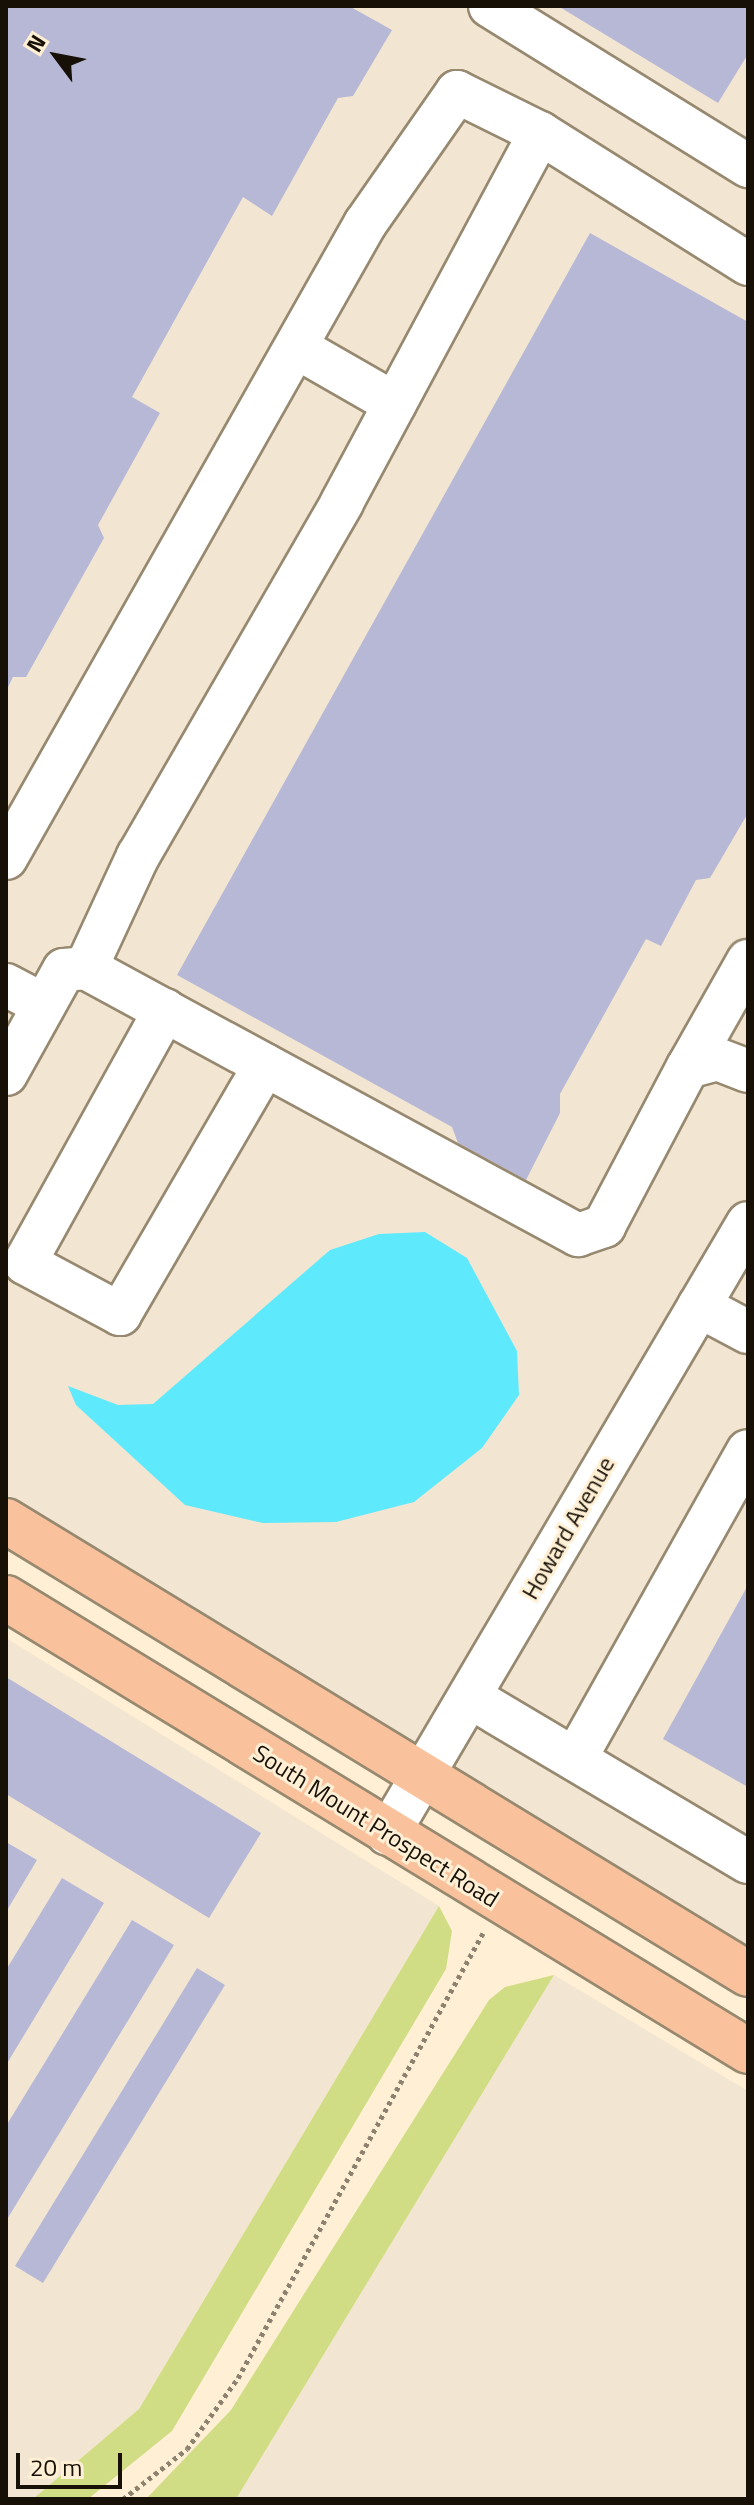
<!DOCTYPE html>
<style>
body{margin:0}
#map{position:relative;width:754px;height:2505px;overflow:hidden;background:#ffefd4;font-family:"Titillium Web",sans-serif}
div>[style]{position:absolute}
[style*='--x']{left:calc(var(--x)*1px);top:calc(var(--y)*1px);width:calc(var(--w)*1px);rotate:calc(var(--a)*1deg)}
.industrial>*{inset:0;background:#f2e5d2}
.green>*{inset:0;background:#d1dd84}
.water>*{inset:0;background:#5eeafc}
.building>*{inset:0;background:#b7b8d5}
.path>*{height:5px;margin-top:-2.5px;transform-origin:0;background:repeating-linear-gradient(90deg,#8d826f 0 4px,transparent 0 8px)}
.roads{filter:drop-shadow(2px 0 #978970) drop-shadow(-2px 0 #978970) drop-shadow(0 2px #978970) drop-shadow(0 -2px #978970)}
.minor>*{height:42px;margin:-21px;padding:0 21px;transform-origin:21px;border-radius:21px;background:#fff}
.major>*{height:44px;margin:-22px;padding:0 22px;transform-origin:22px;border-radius:22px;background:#fac29c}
span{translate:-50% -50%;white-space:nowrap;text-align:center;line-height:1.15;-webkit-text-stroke:6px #ffefd4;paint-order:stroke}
.street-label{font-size:24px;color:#161007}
.frame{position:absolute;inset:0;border:8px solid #161007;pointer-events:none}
.north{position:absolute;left:16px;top:16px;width:80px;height:80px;-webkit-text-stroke:6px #ffefd4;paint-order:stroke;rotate:302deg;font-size:22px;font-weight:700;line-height:32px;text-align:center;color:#161007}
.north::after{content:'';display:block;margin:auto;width:28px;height:36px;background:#161007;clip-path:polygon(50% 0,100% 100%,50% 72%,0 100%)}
.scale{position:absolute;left:16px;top:2453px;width:106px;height:36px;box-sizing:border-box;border:4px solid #161007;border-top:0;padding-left:10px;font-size:24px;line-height:28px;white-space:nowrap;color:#161007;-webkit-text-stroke:6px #ffefd4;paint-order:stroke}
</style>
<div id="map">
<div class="industrial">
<div style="clip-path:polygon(6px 6px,748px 6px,748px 1966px,6px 1509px)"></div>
<div style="clip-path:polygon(6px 1638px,439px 1906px,139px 2409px,33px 2499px,6px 2499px)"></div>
<div style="clip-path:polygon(554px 1975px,748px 2091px,748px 2499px,236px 2499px)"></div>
</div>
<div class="green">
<div style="clip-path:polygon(439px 1906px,452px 1931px,446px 1969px,172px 2431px,88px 2499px,33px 2499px,139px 2409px)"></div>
<div style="clip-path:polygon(554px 1975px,236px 2499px,146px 2499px,231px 2410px,489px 2000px,505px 1987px)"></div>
</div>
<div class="water">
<div style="clip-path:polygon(425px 1232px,467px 1258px,517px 1351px,519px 1395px,482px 1448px,414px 1502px,336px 1522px,263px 1523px,185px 1505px,76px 1405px,68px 1386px,118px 1405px,153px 1404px,330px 1250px,379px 1234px)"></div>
</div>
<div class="building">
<div style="clip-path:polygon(6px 6px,349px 6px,392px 30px,353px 96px,338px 98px,272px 216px,243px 197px,132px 397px,160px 413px,98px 525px,104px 538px,26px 677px,13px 677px,6px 691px)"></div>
<div style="clip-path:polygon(558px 6px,748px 6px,748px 54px,718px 103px)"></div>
<div style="clip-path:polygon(590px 233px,748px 322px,748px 813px,710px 878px,696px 880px,661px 946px,646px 939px,560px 1094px,560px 1113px,526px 1180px,458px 1143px,452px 1127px,177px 975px)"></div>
<div style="clip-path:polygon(748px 1585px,748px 1787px,663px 1739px)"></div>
<div style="clip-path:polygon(6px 1677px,261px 1833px,209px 1918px,6px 1794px)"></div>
<div style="clip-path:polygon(6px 1842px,37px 1860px,6px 1912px)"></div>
<div style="clip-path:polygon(62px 1878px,104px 1903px,6px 2065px,6px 1970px)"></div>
<div style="clip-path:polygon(132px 1920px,174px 1945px,6px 2221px,6px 2126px)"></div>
<div style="clip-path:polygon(197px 1968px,225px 1985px,43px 2283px,15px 2266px)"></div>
</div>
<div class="path">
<div style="--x:123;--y:2499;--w:81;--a:-38"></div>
<div style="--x:187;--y:2449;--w:87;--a:-54.3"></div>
<div style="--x:238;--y:2378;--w:508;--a:-61.16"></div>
</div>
<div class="roads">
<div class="minor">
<div style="--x:490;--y:6;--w:304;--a:31.8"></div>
<div style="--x:540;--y:133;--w:246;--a:32.2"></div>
<div style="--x:296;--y:347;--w:114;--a:29.9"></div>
<div style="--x:6;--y:858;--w:729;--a:-60.48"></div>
<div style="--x:365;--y:224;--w:161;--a:-55.1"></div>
<div style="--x:457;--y:92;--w:93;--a:26.3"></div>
<div style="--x:540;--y:133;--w:420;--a:118.2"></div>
<div style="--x:342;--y:503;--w:408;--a:120"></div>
<div style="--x:138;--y:856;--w:123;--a:114.9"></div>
<div style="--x:6;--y:985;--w:43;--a:27.8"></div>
<div style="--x:165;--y:1010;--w:289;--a:119"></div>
<div style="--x:25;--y:1263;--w:108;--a:28.2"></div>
<div style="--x:120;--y:1314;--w:288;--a:-59.8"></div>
<div style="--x:688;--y:1067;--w:122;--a:-60.5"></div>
<div style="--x:6;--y:1074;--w:119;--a:-60.9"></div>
<div style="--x:64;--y:970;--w:22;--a:-5"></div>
<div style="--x:86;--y:968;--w:560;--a:28.49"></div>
<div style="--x:578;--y:1235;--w:28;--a:-19"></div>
<div style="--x:604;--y:1226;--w:180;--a:-62.2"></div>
<div style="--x:688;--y:1067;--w:30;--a:-15"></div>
<div style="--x:717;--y:1059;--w:33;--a:21"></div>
<div style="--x:699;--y:1306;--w:55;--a:28"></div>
<div style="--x:470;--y:1697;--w:323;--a:30.7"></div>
<div style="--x:575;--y:1759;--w:353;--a:-60.7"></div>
<div style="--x:388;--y:1834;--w:709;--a:-59.49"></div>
</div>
<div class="major">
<div style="--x:6;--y:1521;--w:869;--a:31.4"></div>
<div style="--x:6;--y:1598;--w:869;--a:31.4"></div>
</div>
</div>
<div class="street-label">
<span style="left:568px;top:1528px;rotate:-60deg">Howard Avenue</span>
<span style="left:376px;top:1826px;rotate:32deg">South Mount Prospect Road</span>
</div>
<div class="frame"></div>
<div class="north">N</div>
<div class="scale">20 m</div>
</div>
